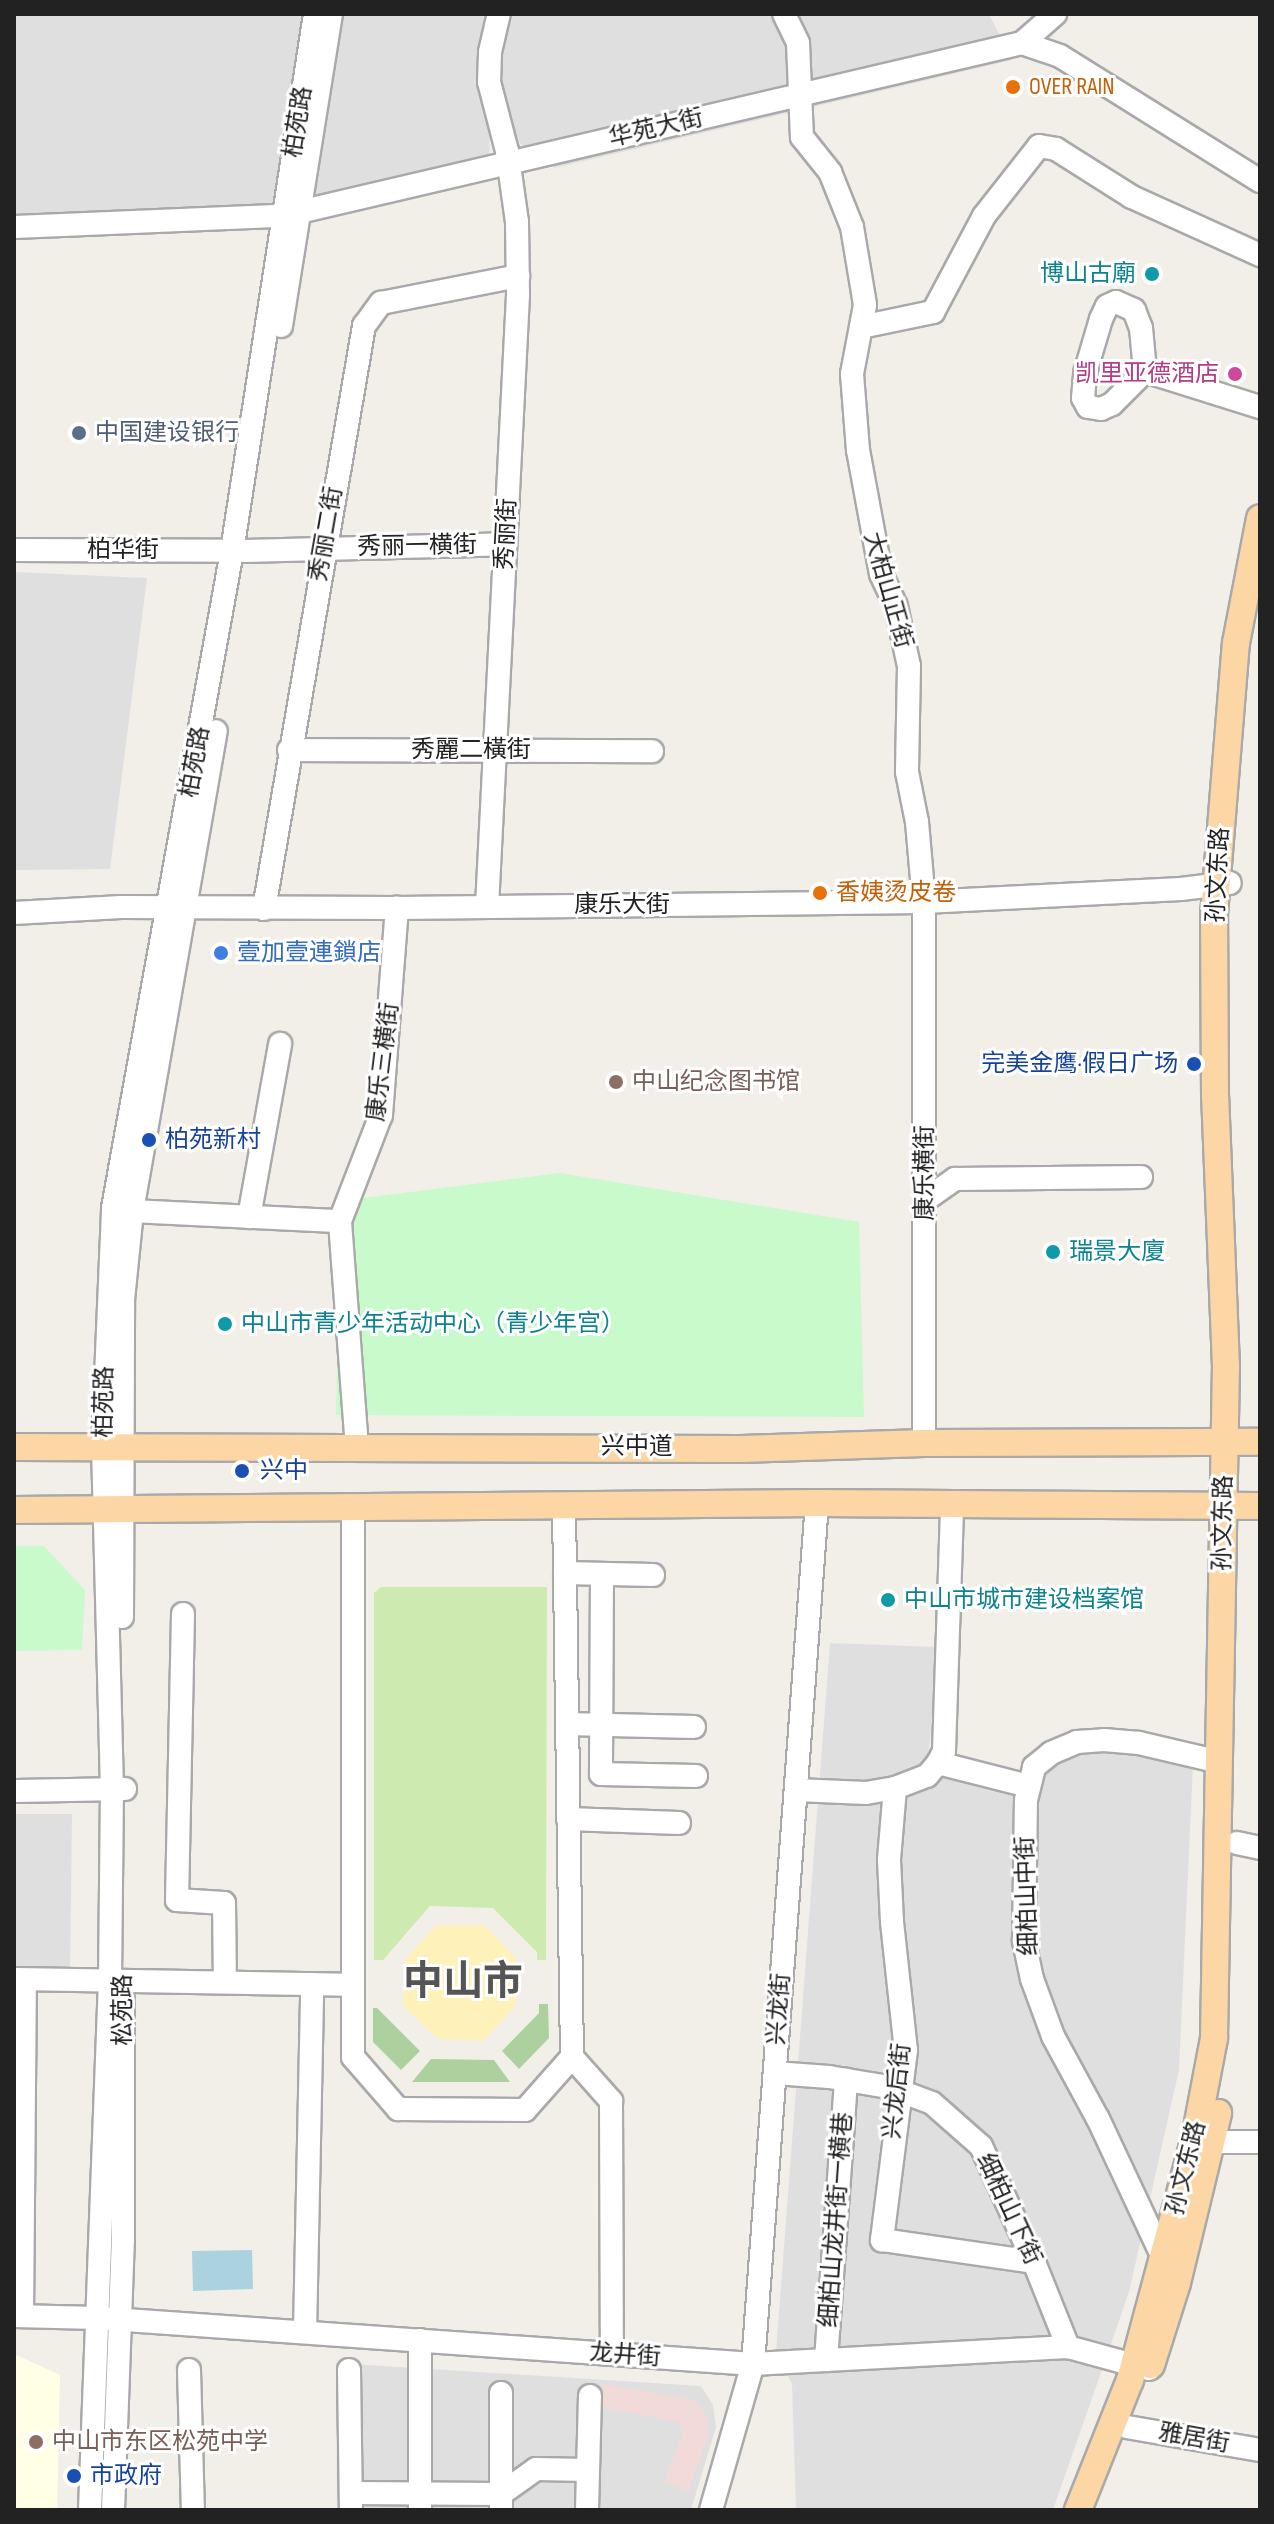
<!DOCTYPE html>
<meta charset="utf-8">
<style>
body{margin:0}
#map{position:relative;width:1274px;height:2524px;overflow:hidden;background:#f2efe9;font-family:"Sofia Sans Condensed","Noto Sans SC",sans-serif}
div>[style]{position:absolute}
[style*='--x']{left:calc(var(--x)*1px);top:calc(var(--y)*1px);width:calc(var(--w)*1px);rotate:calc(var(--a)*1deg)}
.residential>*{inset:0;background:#e0dfdf}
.commercial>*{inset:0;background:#f2dad9}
.education>*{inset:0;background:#ffffe5}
.grass>*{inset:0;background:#cdebb0}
.forest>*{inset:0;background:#add19e}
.sand>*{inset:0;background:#fff1ba}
.park>*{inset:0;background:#c8facc}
.water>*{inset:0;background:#aad3df}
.roads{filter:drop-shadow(2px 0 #a9a9a9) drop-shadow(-2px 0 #a9a9a9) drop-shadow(0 2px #a9a9a9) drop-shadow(0 -2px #a9a9a9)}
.minor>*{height:22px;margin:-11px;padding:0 11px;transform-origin:11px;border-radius:11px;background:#fff}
.major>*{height:26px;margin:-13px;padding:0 13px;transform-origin:13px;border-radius:13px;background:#fcd6a4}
.dots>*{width:22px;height:22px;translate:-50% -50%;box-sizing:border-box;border:4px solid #fff;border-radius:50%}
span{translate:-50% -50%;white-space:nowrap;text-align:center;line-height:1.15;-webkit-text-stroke:6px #fff;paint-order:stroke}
.food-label{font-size:24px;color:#c56008}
.left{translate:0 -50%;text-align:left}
.street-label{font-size:24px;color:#222}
.culture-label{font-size:24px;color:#0d838f}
.right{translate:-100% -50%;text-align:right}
.hotel-label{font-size:24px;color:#b23c85}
.service-label{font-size:24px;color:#4e5e75}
.shop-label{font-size:24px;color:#366cbe}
.transit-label{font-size:24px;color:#164399}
.education-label{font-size:24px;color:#785e54}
.town-label{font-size:40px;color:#555;font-weight:700}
.frame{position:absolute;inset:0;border:16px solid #222;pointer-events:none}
</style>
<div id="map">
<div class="residential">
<div style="clip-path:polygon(14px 14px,989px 14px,1012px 60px,554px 168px,492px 123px,488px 71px,490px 165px,289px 215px,14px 232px)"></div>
<div style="clip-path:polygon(14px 572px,147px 578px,110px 869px,14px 870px)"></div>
<div style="clip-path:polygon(830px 1643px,937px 1647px,928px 1765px,1015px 1795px,1027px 1762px,1108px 1732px,1194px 1743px,1179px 2070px,1129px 2292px,1053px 2510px,796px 2510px,792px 2384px,776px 2352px)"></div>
<div style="clip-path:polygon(14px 1814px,72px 1814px,70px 1972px,14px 1971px)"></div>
<div style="clip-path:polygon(336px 2363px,701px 2386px,713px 2405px,716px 2427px,691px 2510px,337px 2510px)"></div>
</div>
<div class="commercial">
<div style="clip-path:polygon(602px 2384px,694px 2400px,706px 2414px,709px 2433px,688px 2491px,664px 2482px,683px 2432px,678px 2422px,601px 2407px)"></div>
</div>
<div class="education">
<div style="clip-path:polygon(14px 2354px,60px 2375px,57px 2510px,14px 2510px)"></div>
</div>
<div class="grass">
<div style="clip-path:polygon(381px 1587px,547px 1587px,546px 1960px,537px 1960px,537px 1952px,493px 1908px,430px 1906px,383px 1960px,374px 1960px,374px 1593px)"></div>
</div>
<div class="forest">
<div style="clip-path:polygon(539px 2004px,548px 2004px,549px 2038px,519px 2069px,502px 2051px,539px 2013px)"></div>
<div style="clip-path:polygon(373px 2008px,377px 2008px,420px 2051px,401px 2070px,373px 2042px)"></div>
<div style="clip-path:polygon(431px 2059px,494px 2060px,510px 2082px,412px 2082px)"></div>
</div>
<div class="sand">
<div style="clip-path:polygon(436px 1925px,484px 1925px,516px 1958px,516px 2005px,484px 2040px,438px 2039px,403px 2006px,405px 1960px)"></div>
</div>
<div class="park">
<div style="clip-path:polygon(560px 1173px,859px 1222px,864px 1417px,336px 1415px,340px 1201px)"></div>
<div style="clip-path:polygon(14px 1546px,44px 1546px,85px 1590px,82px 1650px,14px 1651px)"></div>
</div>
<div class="water">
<div style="clip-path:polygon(252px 2250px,253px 2289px,193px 2291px,192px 2251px)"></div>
</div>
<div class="roads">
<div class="minor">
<div style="--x:784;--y:14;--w:32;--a:64"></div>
<div style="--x:798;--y:43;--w:94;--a:87.6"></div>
<div style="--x:802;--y:137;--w:45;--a:51.3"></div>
<div style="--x:830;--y:172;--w:59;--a:68.2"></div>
<div style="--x:852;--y:227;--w:79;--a:80.5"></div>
<div style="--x:865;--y:305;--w:70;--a:100.7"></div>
<div style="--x:852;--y:374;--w:76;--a:85.5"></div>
<div style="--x:858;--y:450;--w:126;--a:79.5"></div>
<div style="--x:881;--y:574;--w:35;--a:65"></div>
<div style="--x:896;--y:606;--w:61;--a:77.8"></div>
<div style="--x:909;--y:666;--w:106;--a:91.1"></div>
<div style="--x:907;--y:772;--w:51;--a:78.7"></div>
<div style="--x:917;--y:822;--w:80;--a:85"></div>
<div style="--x:924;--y:902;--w:541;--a:90"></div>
<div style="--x:1022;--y:43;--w:44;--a:-41.3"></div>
<div style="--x:14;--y:227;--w:268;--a:-2.4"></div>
<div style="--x:282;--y:216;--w:760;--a:-13.16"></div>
<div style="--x:1022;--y:43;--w:40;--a:18.9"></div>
<div style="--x:1060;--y:56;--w:236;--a:32"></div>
<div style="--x:1116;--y:302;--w:20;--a:24"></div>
<div style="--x:1134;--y:310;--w:19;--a:69"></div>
<div style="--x:1141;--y:328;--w:43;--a:84.7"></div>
<div style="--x:1145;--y:371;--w:47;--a:135"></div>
<div style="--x:1112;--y:404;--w:12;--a:156"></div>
<div style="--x:1101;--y:409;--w:13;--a:-171"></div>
<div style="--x:1088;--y:407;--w:10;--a:-119"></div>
<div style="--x:1083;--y:398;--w:25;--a:-85"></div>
<div style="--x:1085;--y:373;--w:56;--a:-73.5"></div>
<div style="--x:1101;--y:319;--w:14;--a:-65"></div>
<div style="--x:1107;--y:306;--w:10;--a:-24"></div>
<div style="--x:281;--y:326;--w:316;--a:-80.9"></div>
<div style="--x:861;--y:327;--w:74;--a:-11.8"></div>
<div style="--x:933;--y:312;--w:109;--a:-62"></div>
<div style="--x:984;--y:216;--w:89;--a:-51.8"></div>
<div style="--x:1039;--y:146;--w:17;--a:10"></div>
<div style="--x:1056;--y:149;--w:90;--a:32.3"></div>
<div style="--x:1132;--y:197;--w:141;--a:24.4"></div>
<div style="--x:1145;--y:371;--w:121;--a:17.4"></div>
<div style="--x:14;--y:550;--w:231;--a:0.2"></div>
<div style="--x:245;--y:551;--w:260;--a:-1.5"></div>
<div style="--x:289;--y:750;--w:363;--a:0.2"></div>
<div style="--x:487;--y:907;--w:614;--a:-87.1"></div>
<div style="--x:518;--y:294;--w:72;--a:-90.8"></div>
<div style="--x:517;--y:222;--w:72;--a:-98"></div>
<div style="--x:507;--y:151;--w:71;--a:-104.6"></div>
<div style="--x:489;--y:82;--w:30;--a:-88"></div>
<div style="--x:490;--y:52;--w:39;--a:-77"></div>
<div style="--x:264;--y:909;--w:592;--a:-80.27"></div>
<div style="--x:364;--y:326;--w:29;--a:-54"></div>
<div style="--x:381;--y:303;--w:140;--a:-11.1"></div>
<div style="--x:14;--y:913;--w:107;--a:-3.2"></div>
<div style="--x:121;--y:907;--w:276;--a:0.2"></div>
<div style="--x:397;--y:908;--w:527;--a:-0.65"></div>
<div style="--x:924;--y:902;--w:257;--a:-2.9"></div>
<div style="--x:1181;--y:889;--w:49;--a:-7"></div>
<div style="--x:925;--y:1200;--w:37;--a:-35"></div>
<div style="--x:955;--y:1179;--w:186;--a:-0.6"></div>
<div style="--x:132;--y:1211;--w:208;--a:2.8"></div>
<div style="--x:249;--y:1217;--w:176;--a:-79.8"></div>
<div style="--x:357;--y:1448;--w:228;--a:-94.3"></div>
<div style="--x:340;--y:1221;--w:114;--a:-68.9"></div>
<div style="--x:381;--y:1115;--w:208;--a:-85.6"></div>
<div style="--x:564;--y:1506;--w:551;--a:89.17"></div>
<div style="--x:572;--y:2057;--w:59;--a:48.4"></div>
<div style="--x:611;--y:2101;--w:253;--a:89.8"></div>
<div style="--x:353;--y:1508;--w:549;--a:90"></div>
<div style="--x:353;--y:2057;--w:69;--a:49.1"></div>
<div style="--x:398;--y:2109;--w:127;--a:0.5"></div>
<div style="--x:525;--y:2110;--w:71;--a:-48.4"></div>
<div style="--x:565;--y:1573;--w:88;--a:1.3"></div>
<div style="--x:602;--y:1574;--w:200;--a:90.3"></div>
<div style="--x:601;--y:1774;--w:95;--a:1.2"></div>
<div style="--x:183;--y:1614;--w:286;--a:91.2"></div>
<div style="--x:177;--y:1900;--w:47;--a:3.7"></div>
<div style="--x:224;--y:1903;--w:79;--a:89.3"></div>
<div style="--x:122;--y:1617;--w:317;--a:-89.8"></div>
<div style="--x:123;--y:1300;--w:89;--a:-84.2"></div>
<div style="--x:132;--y:1211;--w:487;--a:-80.1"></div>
<div style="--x:567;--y:1724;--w:127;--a:1.4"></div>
<div style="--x:938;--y:1763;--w:93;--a:14.3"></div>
<div style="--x:895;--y:1788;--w:72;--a:94.8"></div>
<div style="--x:889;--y:1860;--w:62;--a:87.2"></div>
<div style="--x:892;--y:1922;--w:129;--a:83.8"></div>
<div style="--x:906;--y:2050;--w:192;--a:97.2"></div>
<div style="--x:882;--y:2240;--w:154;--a:8.2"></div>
<div style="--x:796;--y:1790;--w:70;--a:2.5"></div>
<div style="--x:866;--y:1793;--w:29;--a:-10"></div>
<div style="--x:895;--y:1788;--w:34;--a:-21"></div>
<div style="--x:927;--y:1776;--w:17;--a:-50"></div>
<div style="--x:938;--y:1763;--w:13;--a:-63"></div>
<div style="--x:944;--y:1751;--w:247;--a:-88.1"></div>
<div style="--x:14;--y:1791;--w:111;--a:-1"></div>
<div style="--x:568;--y:1819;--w:111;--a:2.1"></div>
<div style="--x:1237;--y:1843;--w:24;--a:12"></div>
<div style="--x:14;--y:1979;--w:338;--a:1"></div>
<div style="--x:775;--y:2073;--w:54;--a:4.2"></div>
<div style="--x:829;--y:2077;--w:61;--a:9.5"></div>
<div style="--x:889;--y:2087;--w:46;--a:20.4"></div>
<div style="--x:932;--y:2103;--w:65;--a:41.3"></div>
<div style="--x:981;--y:2146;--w:128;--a:65.4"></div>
<div style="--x:1034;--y:2262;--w:92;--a:68.2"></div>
<div style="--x:1213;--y:2142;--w:47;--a:0"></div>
<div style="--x:1167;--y:2266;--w:162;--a:-115.1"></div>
<div style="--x:1098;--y:2119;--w:94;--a:-118.5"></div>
<div style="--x:1053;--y:2036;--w:61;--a:-110.2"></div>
<div style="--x:1032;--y:1979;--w:40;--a:-102"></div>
<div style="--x:1024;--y:1940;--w:140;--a:-89.2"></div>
<div style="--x:1026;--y:1800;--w:34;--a:-76"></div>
<div style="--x:1034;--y:1767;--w:22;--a:-39"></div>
<div style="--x:1051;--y:1753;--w:28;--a:-23"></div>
<div style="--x:1077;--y:1742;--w:27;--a:-4"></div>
<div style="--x:1104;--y:1740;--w:35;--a:5"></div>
<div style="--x:1139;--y:1743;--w:83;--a:13.2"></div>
<div style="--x:14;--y:2316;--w:83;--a:1.4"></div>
<div style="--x:97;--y:2318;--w:658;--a:4.01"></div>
<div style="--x:753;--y:2364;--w:315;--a:-3.1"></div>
<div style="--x:1068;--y:2347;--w:84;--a:15.2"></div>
<div style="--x:22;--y:2316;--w:336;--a:-89.5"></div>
<div style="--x:305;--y:2332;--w:348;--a:-88.8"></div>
<div style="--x:420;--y:2340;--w:170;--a:90"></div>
<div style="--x:826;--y:2360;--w:281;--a:-85.9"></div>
<div style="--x:189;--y:2370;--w:140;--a:88.4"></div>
<div style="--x:349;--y:2370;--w:140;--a:89.2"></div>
<div style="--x:501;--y:2393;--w:117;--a:90"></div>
<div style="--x:1127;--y:2427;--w:135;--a:9.8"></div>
<div style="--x:351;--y:2493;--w:150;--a:0.4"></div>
<div style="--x:501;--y:2494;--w:43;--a:-35.5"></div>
<div style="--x:536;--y:2469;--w:52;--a:1.1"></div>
<div style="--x:90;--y:2510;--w:530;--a:-87.84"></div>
<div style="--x:110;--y:1980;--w:191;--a:-89.4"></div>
<div style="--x:112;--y:1789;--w:340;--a:-91.5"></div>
<div style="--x:103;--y:1449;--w:241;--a:-87.6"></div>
<div style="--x:113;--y:1208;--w:668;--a:-79.73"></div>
<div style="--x:232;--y:551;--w:543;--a:-81.21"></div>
<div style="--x:113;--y:2510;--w:271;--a:-87.9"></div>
<div style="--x:123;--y:2239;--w:240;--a:-90"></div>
<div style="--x:587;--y:2510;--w:114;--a:-88.5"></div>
<div style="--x:711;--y:2510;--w:152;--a:-74"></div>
<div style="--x:753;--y:2364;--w:863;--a:-85.75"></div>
</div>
<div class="major">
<div style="--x:14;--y:1447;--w:727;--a:0.16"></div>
<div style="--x:741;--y:1449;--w:183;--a:-1.9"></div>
<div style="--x:924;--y:1443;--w:336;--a:-0.2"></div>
<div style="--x:14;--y:1510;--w:803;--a:-0.5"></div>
<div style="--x:817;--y:1503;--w:443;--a:0.4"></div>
<div style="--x:1151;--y:2365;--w:86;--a:-72.4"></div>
<div style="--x:1177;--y:2283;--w:175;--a:-76.4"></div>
<div style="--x:1078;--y:2510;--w:140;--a:-68.2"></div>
<div style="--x:1130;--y:2380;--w:251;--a:-75"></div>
<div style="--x:1195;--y:2138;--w:102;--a:-79.2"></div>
<div style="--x:1214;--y:2038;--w:671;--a:-88.98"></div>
<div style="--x:1226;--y:1367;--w:270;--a:-92.3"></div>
<div style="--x:1215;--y:1097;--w:182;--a:-90.3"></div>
<div style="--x:1214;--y:915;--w:273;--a:-85.4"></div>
<div style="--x:1236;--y:643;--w:127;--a:-79.1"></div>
</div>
</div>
<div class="dots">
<div style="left:1013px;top:87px;background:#e8710a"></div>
<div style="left:1152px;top:274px;background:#0f9aa8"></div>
<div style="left:1235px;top:374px;background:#d1479c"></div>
<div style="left:79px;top:433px;background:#5c6f8a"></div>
<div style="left:820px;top:893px;background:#e8710a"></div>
<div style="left:221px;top:953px;background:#3f7fe0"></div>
<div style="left:1194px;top:1064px;background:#1a4fb4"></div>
<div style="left:616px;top:1082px;background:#8d6e63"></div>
<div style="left:149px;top:1140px;background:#1a4fb4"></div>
<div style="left:1053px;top:1252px;background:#0f9aa8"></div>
<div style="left:225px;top:1324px;background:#0f9aa8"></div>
<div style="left:242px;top:1471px;background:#1a4fb4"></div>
<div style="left:888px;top:1600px;background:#0f9aa8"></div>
<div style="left:36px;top:2442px;background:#8d6e63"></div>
<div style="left:74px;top:2476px;background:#1a4fb4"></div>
</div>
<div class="food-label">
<span class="left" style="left:1029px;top:87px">OVER RAIN</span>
<span class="left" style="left:836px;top:893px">香姨烫皮卷</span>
</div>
<div class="street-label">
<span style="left:298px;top:122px;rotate:-81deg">柏苑路</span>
<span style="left:656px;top:128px;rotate:-13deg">华苑大街</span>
<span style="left:326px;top:534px;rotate:-80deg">秀丽二街</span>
<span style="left:506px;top:534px;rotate:-87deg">秀丽街</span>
<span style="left:417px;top:546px;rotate:-1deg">秀丽一横街</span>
<span style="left:123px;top:550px">柏华街</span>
<span style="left:888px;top:590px;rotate:74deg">大柏山正街</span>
<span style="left:471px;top:750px">秀麗二橫街</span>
<span style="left:195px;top:762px;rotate:-80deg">柏苑路</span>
<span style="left:1218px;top:875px;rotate:-87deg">孙文东路</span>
<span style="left:622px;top:905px">康乐大街</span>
<span style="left:383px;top:1062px;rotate:-83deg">康乐三横街</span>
<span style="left:925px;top:1173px;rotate:-90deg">康乐横街</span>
<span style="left:104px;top:1402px;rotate:-89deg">柏苑路</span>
<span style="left:637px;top:1447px">兴中道</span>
<span style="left:1223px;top:1523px;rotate:-89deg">孙文东路</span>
<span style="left:1027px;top:1896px;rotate:-92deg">细柏山中街</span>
<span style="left:779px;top:2009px;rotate:-86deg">兴龙街</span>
<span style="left:123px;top:2010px;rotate:-90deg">松苑路</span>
<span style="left:897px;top:2091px;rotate:-84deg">兴龙后街</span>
<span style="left:1186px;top:2168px;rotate:-76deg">孙文东路</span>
<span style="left:1009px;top:2209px;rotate:65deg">细柏山下街</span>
<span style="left:836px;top:2220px;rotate:-86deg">细柏山龙井街一横巷</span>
<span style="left:625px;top:2355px;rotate:4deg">龙井街</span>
<span style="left:1194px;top:2438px;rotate:10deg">雅居街</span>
</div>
<div class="culture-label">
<span class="right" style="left:1136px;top:274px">博山古廟</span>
<span class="left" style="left:1069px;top:1252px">瑞景大廈</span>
<span class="left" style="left:241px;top:1324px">中山市青少年活动中心（青少年宫）</span>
<span class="left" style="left:904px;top:1600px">中山市城市建设档案馆</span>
</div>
<div class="hotel-label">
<span class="right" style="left:1219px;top:374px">凯里亚德酒店</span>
</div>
<div class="service-label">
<span class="left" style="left:95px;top:433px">中国建设银行</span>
</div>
<div class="shop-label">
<span class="left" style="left:237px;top:953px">壹加壹連鎖店</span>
</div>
<div class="transit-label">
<span class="right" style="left:1178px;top:1064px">完美金鹰·假日广场</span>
<span class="left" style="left:165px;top:1140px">柏苑新村</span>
<span class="left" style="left:260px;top:1471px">兴中</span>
<span class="left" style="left:90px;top:2476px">市政府</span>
</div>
<div class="education-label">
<span class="left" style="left:632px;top:1082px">中山纪念图书馆</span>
<span class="left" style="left:52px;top:2442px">中山市东区松苑中学</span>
</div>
<div class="town-label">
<span style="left:463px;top:1982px">中山市</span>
</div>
<div class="frame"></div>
</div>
